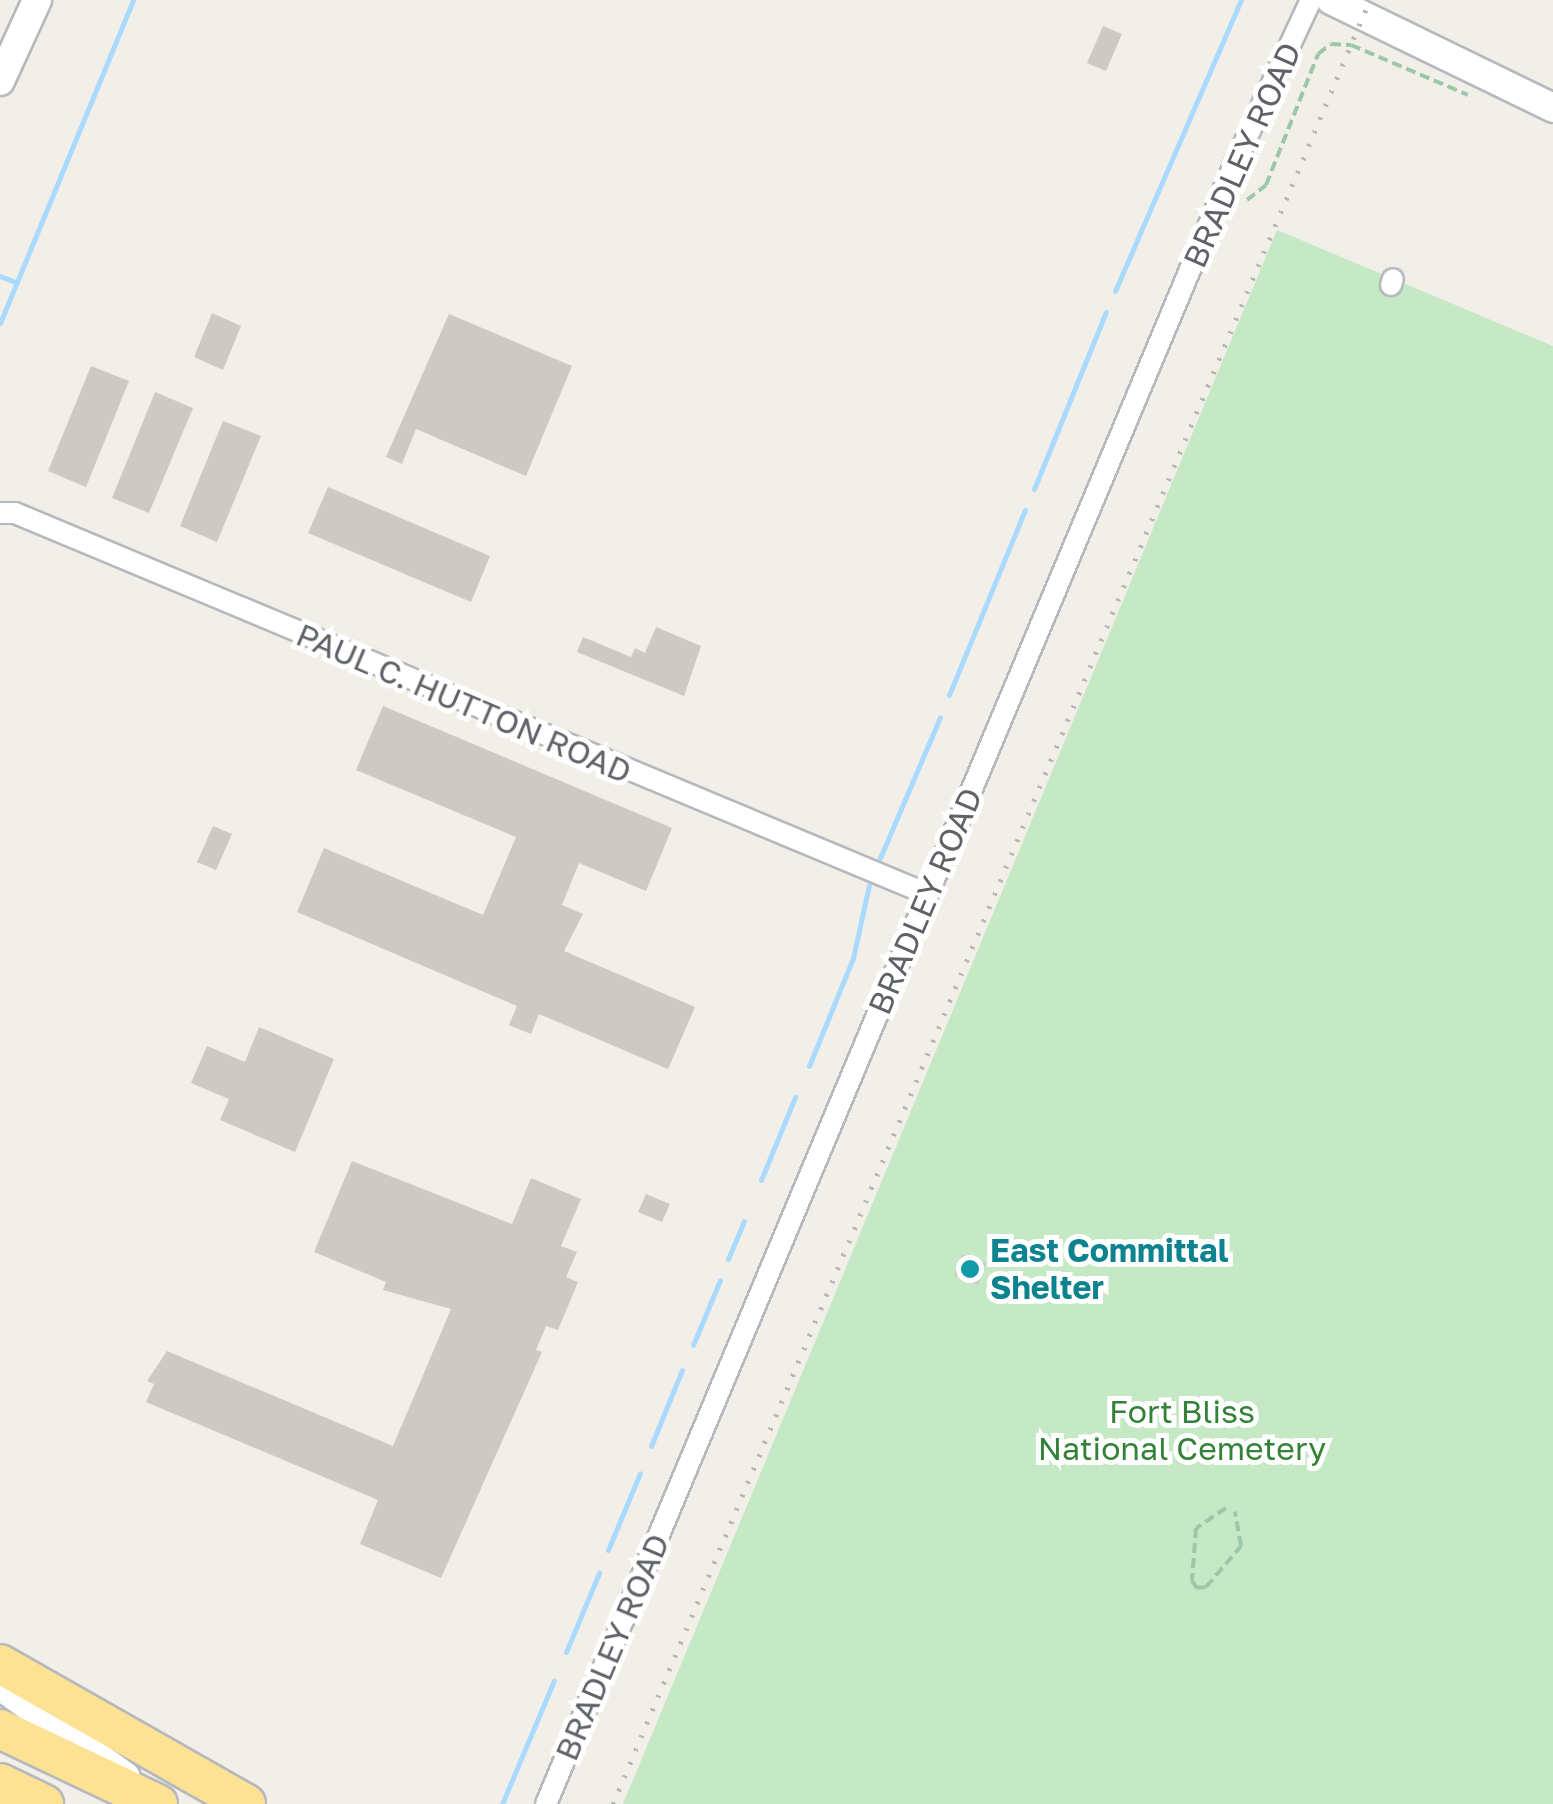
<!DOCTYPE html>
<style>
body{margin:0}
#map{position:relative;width:1553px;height:1804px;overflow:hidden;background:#f1efe8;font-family:"Golos Text",sans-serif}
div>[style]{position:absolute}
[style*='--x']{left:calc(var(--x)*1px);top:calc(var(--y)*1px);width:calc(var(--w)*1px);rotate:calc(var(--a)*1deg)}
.green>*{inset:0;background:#c5e8c5}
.stream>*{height:5px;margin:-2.5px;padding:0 2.5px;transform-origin:2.5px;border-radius:2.5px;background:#aadaff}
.building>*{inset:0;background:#cccac5}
.path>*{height:4px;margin-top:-2px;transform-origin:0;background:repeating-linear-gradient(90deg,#9cc7a9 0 10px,transparent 0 15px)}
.roads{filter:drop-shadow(2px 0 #b5b8bc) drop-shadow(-2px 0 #b5b8bc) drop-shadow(0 2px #b5b8bc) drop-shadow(0 -2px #b5b8bc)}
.street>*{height:20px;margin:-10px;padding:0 10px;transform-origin:10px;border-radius:10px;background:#fff}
.secondary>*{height:28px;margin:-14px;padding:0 14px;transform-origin:14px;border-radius:14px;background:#fff}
.highway>*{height:38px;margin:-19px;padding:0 19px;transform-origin:19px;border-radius:19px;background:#fde293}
.rail>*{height:5px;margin-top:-2.5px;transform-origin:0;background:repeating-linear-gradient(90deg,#b6b7b8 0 2.5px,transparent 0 14.5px)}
.dots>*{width:28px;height:28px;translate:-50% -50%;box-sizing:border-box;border:5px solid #fff;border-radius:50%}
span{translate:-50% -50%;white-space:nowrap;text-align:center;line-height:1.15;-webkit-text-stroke:10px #fff;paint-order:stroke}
.street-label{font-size:32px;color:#5f6368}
.culture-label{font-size:32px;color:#0d838f;font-weight:700}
.left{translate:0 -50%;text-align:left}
.park-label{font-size:32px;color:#348238}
</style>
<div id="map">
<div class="green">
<div style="clip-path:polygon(1277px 230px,1553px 346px,1553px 1804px,623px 1804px)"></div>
</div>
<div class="stream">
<div style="--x:0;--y:276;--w:17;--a:21"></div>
<div style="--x:1115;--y:291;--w:317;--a:-66.6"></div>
<div style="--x:0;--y:323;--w:349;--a:-67.6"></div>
<div style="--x:1034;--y:489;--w:191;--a:-67.9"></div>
<div style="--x:949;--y:695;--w:200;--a:-67.7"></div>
<div style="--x:880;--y:858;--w:153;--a:-66.9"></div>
<div style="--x:809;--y:1066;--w:117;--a:-67.8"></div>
<div style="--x:853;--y:958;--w:75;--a:-77.6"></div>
<div style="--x:761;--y:1180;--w:90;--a:-67.7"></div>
<div style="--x:728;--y:1259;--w:41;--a:-67.2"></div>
<div style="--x:693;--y:1345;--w:70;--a:-67.4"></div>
<div style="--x:651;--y:1446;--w:82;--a:-67.8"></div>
<div style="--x:608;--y:1550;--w:83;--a:-67.4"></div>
<div style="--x:566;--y:1652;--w:86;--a:-67.3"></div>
<div style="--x:502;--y:1804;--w:134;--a:-67.2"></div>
</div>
<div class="building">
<div style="clip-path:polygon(1103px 26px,1122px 34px,1106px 71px,1087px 63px)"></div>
<div style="clip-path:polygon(212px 313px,241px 326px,223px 370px,194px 357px)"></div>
<div style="clip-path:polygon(449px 314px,572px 366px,526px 476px,416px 429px,402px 464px,386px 457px)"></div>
<div style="clip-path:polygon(91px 366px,129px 381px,86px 487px,48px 471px)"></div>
<div style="clip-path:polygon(155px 392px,193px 408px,149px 513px,112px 498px)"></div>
<div style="clip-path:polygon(223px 421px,261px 436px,217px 542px,180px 526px)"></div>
<div style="clip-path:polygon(328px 487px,490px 556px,471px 602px,308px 533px)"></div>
<div style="clip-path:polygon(656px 627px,701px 646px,684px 696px,577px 652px,583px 637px,631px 657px,635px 648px,645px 653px)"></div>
<div style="clip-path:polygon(383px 706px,672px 828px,646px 891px,579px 863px,562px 905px,583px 914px,564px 951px,695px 1007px,668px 1069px,539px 1014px,531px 1034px,509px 1025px,517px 1006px,297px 912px,324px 848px,483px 915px,516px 837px,356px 770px)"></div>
<div style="clip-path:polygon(213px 826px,232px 834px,216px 870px,197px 862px)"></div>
<div style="clip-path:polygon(259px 1027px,334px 1059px,295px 1152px,220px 1120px,229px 1099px,191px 1083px,207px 1046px,245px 1062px)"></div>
<div style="clip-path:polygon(352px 1161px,512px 1224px,531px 1178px,581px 1199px,561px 1246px,577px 1252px,566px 1277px,578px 1282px,558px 1330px,546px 1326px,536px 1350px,542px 1352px,441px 1578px,360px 1544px,378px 1500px,146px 1402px,154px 1384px,147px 1381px,167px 1351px,393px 1446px,451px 1309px,383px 1290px,386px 1282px,314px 1252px)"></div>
<div style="clip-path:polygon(646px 1194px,670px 1204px,662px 1222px,638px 1212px)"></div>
<div style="clip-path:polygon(962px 1254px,986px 1263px,978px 1285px,954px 1275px)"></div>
</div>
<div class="path">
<div style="--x:1247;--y:200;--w:24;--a:-38"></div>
<div style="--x:1266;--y:185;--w:141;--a:-68.3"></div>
<div style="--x:1318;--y:54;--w:16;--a:-38"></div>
<div style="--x:1331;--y:44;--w:20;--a:3"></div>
<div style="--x:1351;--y:45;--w:127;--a:23.1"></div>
<div style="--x:1226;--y:1508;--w:36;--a:146"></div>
<div style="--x:1196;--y:1528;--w:53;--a:94.3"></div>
<div style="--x:1192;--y:1581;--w:9;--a:54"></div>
<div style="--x:1197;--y:1588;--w:9;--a:-6"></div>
<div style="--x:1206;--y:1587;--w:54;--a:-49.5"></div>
<div style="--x:1241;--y:1546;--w:35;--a:-100"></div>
</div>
<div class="roads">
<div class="street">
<div style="--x:1391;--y:285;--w:6;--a:-72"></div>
<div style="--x:0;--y:513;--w:15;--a:0"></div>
<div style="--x:15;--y:513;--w:988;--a:22.67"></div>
<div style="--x:546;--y:1804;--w:1778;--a:-67.23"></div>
<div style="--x:1234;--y:165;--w:182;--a:-65"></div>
</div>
<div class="secondary">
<div style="--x:1331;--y:0;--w:247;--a:25.9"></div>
<div style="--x:0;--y:81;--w:89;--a:-65.4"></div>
<div style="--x:0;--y:1686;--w:155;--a:35.8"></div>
</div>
<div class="highway">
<div style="--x:0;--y:1664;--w:283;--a:29.6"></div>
<div style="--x:0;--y:1729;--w:175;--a:25.4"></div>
<div style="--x:0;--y:1783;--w:49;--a:25.5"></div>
</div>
</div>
<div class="rail">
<div style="--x:613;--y:1804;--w:1956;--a:-67.24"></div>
</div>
<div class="dots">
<div style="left:970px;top:1269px;background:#0f9aa8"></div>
</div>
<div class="street-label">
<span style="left:1242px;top:155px;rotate:-66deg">BRADLEY ROAD</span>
<span style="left:464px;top:703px;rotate:23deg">PAUL C. HUTTON ROAD</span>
<span style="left:925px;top:901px;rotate:-67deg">BRADLEY ROAD</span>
<span style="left:612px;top:1647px;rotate:-67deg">BRADLEY ROAD</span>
</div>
<div class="culture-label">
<span class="left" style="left:990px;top:1269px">East Committal<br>Shelter</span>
</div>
<div class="park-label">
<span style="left:1182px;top:1430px">Fort Bliss<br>National Cemetery</span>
</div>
</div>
